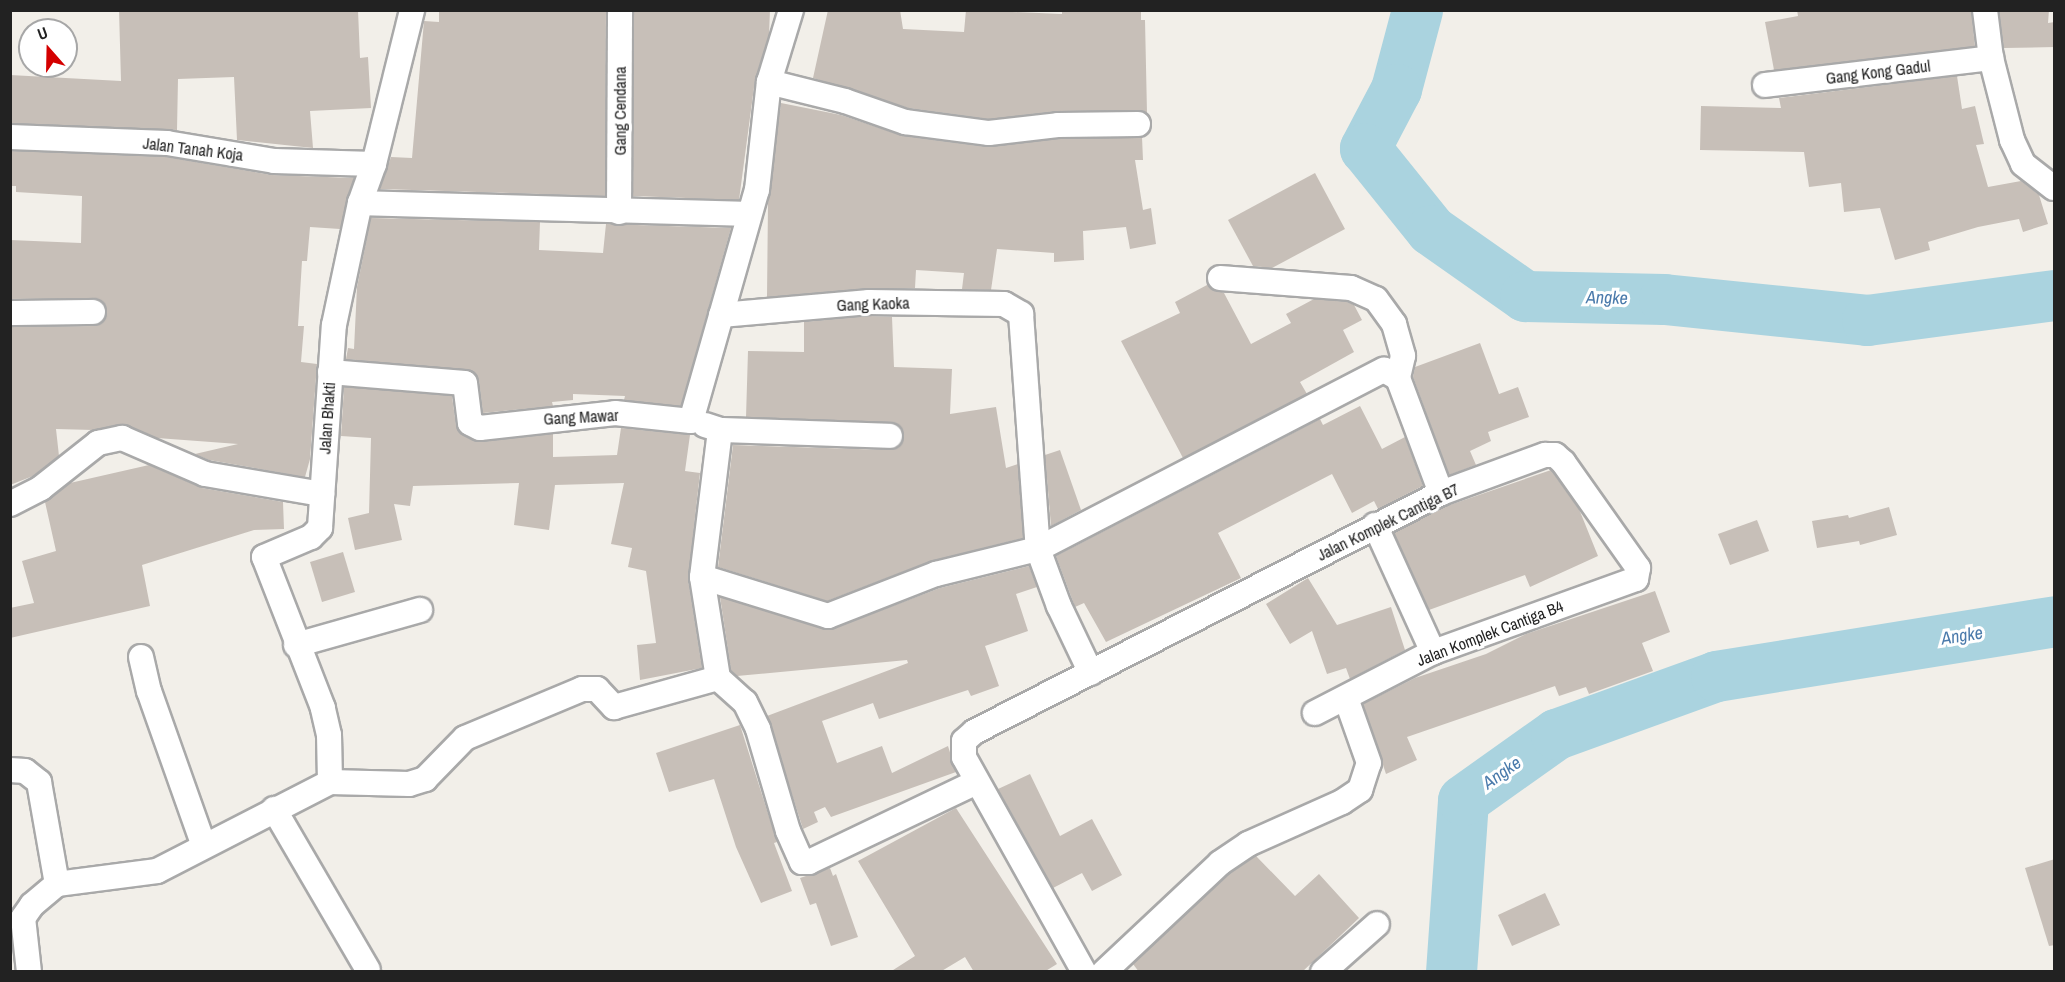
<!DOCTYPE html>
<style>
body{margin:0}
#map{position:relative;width:2065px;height:982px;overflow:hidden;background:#f2efe9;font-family:"Archivo Narrow",sans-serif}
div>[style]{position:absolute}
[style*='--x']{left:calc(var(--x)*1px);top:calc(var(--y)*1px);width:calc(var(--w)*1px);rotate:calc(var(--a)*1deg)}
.river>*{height:51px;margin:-25.5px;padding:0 25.5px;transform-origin:25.5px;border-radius:25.5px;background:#aad3df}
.building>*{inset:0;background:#c7bfb8}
.roads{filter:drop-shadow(2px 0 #a9a9a9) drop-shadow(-2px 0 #a9a9a9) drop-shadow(0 2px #a9a9a9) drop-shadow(0 -2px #a9a9a9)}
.street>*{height:24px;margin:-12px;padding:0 12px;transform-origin:12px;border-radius:12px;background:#fff}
span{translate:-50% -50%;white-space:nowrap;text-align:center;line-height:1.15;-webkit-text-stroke:6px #fff;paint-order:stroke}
.street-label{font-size:16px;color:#222}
.water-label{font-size:18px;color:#4a7aab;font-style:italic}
.frame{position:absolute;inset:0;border:12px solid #222;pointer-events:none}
.north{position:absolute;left:18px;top:18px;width:60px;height:60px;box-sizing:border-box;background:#fff;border:2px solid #a7a7a7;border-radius:50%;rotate:340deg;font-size:16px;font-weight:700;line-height:24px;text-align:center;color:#222}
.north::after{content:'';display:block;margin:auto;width:21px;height:27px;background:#d40000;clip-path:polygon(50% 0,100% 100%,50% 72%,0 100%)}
</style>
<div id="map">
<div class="river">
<div style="--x:1417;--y:10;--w:82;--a:104.9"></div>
<div style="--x:1396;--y:89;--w:67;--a:117.7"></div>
<div style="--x:1365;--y:148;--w:105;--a:51.2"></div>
<div style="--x:1431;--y:230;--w:115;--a:35.1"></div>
<div style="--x:1525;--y:296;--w:139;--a:1.2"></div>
<div style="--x:1664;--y:299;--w:204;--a:5.9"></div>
<div style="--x:1867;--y:320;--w:189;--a:-7.6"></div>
<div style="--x:1451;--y:972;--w:172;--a:-86"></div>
<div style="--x:1463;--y:800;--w:114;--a:-35.4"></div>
<div style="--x:1556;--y:734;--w:170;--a:-19.9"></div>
<div style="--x:1716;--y:676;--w:342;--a:-9.2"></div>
</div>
<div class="building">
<div style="clip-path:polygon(119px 10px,358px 10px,360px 58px,368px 57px,371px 108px,310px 111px,313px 148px,237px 140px,234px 77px,178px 79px,177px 130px,10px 123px,10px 75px,121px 81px)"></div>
<div style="clip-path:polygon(439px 10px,606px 10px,605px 196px,380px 189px,391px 157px,412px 158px,424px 21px,439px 22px)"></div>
<div style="clip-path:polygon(634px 10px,770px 10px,769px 35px,755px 80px,739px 200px,633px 196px)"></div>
<div style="clip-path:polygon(828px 10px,900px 10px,903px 29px,964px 32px,966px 10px,1062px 14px,1062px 10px,1141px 10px,1141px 20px,1145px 20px,1147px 113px,1138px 110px,1058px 111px,989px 119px,908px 108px,813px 78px)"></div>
<div style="clip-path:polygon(1797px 10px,1971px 10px,1975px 46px,1774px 70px,1765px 22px,1798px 16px)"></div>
<div style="clip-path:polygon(1999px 10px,2049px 10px,2048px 23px,2055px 22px,2055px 47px,2004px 48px)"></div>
<div style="clip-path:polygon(1957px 76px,1962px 109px,1975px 106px,1984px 144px,1976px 145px,1988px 187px,2021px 181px,2039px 195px,2048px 224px,2023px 232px,2019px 219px,1978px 227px,1928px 242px,1930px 250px,1895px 260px,1880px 208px,1844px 212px,1841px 183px,1809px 187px,1804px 152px,1700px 150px,1701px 106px,1781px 108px,1779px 98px)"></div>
<div style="clip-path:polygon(781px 103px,841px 115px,903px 136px,987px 147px,1059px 139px,1142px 137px,1143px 160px,1135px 160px,1143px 210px,1151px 208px,1156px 244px,1130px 249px,1126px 227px,1083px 231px,1084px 260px,1054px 262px,1054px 253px,997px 249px,991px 290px,962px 289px,964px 273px,916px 270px,915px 288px,868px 288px,767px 297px,768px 203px)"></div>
<div style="clip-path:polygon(10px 151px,166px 157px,272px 175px,354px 178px,340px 229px,310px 227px,307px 261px,302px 261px,298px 326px,304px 326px,301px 362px,317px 364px,310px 459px,305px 477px,209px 460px,195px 454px,238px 444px,157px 438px,120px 424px,93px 430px,56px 429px,59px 456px,33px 476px,10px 485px,10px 327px,93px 326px,101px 324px,107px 312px,105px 304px,93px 298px,10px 299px,10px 240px,81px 243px,82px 196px,16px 192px,16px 186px,10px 186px)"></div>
<div style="clip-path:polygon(1315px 173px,1345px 229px,1272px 268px,1253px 266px,1228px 220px)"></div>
<div style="clip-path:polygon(371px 218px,540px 222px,539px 250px,603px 253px,606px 224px,731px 228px,681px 406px,624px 400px,625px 396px,573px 394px,573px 400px,552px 402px,553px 406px,483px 413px,479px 381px,472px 371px,346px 359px,348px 348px,354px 349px,357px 287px)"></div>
<div style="clip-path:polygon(1207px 285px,1224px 293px,1251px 344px,1291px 323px,1286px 314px,1314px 299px,1347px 302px,1354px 305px,1362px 320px,1343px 330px,1354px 352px,1300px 382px,1307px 394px,1183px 458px,1121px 341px,1180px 313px,1175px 302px)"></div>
<div style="clip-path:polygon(870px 316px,892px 317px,894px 367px,952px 369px,950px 414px,996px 407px,1006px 468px,1018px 464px,1023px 538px,931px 561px,827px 601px,718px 567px,733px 445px,890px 450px,902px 443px,902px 429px,891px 422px,746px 417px,748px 351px,804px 352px,804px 322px)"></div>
<div style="clip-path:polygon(1480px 343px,1499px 394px,1518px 387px,1529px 417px,1488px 432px,1491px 441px,1470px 451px,1476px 465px,1449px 475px,1413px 377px,1415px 367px)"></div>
<div style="clip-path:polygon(344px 387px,452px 396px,456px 425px,464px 436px,482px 442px,553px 434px,553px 457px,617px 455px,621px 428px,690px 435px,685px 471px,700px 473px,688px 579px,702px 668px,640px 680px,637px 645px,656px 643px,646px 571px,628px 567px,632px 548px,611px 544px,624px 483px,555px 485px,549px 530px,514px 525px,519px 483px,413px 486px,410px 506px,394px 504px,402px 540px,355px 550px,348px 518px,369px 513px,371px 438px,341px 436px)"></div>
<div style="clip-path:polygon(1360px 406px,1382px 449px,1405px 437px,1423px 486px,1378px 509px,1374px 501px,1352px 513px,1332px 474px,1218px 533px,1241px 578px,1106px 642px,1084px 603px,1075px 607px,1056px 556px,1320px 419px,1323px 425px)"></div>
<div style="clip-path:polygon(1060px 450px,1081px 510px,1051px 526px,1045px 455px)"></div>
<div style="clip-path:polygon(149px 465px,202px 488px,283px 502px,284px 529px,254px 530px,142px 565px,150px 606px,10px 638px,10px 608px,34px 603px,22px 561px,56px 551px,45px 502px,70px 483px)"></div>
<div style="clip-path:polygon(1551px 470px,1579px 509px,1598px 556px,1530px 587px,1525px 575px,1429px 610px,1394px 533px,1447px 506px)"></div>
<div style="clip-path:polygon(1889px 507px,1897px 535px,1860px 545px,1859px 541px,1817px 548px,1812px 521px,1848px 515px,1849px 518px)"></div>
<div style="clip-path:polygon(1757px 520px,1769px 551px,1730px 565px,1718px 534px)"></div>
<div style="clip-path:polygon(343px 552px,355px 592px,322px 602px,310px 562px)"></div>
<div style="clip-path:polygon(1029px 566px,1037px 587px,1016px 594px,1028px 631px,985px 646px,999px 686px,971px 696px,968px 690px,879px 719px,873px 703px,822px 721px,837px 763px,882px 746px,892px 773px,948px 746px,956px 772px,831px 817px,825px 807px,814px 812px,818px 822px,803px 829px,767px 716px,908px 663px,907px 660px,737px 676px,731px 670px,720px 597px,832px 629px,940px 588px)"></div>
<div style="clip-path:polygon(1308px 578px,1337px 625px,1391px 607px,1405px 650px,1350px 679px,1346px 668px,1327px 674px,1312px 631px,1290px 644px,1266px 604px)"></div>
<div style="clip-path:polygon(1655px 591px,1670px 632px,1642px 643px,1653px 671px,1589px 694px,1586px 687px,1559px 696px,1555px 686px,1407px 737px,1417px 760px,1386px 774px,1363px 704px,1415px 678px,1486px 654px,1526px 634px)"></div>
<div style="clip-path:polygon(740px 725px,777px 842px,774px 843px,792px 891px,761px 903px,736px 847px,714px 779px,669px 792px,656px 753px)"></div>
<div style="clip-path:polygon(1030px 774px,1060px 836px,1092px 819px,1122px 875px,1092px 891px,1082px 873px,1053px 888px,998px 789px)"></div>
<div style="clip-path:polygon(956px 808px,1057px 964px,1044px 972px,974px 972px,965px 957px,940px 972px,890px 972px,915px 956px,858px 861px)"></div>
<div style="clip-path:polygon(1256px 856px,1295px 896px,1319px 874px,1359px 918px,1302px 972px,1139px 972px,1133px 964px,1229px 874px)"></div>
<div style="clip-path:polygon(2055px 859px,2055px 945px,2049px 946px,2025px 868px)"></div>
<div style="clip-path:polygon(830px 868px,833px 876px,836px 874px,858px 937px,831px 946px,816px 903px,810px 905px,800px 878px)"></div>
<div style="clip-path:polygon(1545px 893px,1560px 925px,1512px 946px,1498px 915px)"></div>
</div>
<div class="roads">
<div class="street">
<div style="--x:1985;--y:10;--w:48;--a:82.9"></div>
<div style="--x:1991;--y:58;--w:85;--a:75.6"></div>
<div style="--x:2012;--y:140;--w:26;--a:65"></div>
<div style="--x:2023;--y:164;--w:39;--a:38"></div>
<div style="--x:769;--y:82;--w:78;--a:14"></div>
<div style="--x:845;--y:101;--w:64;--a:19.3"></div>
<div style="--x:905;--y:122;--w:85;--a:7.5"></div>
<div style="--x:989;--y:133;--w:69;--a:-6.6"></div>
<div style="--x:1058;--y:125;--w:80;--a:-0.7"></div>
<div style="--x:1765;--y:85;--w:228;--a:-6.8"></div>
<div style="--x:10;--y:137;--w:157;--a:2.2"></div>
<div style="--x:167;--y:143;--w:109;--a:9.5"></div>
<div style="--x:274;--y:161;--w:100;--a:1.7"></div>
<div style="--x:360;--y:203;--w:388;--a:1.6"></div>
<div style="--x:619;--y:212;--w:202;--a:-89.7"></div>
<div style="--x:1220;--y:278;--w:131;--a:4.4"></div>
<div style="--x:1351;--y:288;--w:27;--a:24"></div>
<div style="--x:1376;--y:299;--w:31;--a:54"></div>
<div style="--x:1394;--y:324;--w:33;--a:74"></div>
<div style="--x:1403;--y:356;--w:23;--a:103"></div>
<div style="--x:10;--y:313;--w:83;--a:-0.7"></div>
<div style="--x:721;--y:315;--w:149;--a:-5"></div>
<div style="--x:869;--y:302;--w:135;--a:0.8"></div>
<div style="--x:1004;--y:304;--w:20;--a:30"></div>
<div style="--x:1021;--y:314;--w:236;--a:85.9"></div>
<div style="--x:1038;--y:549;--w:390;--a:-27.4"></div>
<div style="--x:1384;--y:370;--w:16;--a:30"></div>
<div style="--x:1398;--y:378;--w:123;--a:69.5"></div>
<div style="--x:330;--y:372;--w:135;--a:4.7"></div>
<div style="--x:465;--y:383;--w:40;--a:82.9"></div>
<div style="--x:470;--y:423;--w:11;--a:27"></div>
<div style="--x:480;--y:428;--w:136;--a:-6.3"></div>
<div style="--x:615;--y:413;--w:76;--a:6"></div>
<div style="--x:691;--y:421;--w:240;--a:-74.1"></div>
<div style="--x:757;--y:190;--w:109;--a:-83.7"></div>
<div style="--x:769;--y:82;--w:75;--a:-73"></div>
<div style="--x:705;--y:425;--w:16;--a:18"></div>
<div style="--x:720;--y:430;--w:170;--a:2"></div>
<div style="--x:10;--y:504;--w:35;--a:-27"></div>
<div style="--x:41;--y:488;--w:73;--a:-38.3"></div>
<div style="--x:98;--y:443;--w:25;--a:-12"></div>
<div style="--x:122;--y:438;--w:90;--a:23.4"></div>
<div style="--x:205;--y:474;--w:119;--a:9.7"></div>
<div style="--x:1375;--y:525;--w:140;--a:65.5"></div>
<div style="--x:702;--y:577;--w:132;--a:17.2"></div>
<div style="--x:828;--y:616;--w:116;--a:-21.3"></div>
<div style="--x:936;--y:574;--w:105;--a:-13.8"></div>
<div style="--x:1038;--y:549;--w:61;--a:69.8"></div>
<div style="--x:1059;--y:606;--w:74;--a:64.5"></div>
<div style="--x:296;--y:645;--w:129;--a:-15.8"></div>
<div style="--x:141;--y:657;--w:35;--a:77"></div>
<div style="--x:149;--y:691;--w:164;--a:70.5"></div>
<div style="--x:718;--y:678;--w:102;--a:-99"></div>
<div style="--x:702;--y:577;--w:148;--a:-83"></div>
<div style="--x:10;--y:770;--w:15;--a:4"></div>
<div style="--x:25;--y:771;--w:18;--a:38"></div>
<div style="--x:39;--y:782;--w:104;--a:80"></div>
<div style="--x:330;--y:782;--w:47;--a:-91.2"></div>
<div style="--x:329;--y:735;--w:28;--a:-103"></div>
<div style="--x:323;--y:708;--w:162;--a:-111.3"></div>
<div style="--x:264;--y:557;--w:51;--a:-23.1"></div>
<div style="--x:311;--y:537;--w:13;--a:-45"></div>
<div style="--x:320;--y:528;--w:203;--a:-86.1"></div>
<div style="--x:334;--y:325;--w:125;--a:-78"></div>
<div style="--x:360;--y:203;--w:41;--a:-70.3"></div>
<div style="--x:374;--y:164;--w:159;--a:-76.1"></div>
<div style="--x:274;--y:809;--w:186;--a:59.7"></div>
<div style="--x:29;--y:972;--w:54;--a:-96.3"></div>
<div style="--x:23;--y:918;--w:16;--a:-55"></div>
<div style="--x:32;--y:905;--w:33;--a:-40"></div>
<div style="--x:57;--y:884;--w:101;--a:-7.4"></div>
<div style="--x:157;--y:871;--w:195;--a:-27.2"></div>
<div style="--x:330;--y:782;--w:79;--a:1.5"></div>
<div style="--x:409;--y:784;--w:17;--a:-17"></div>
<div style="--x:425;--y:779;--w:57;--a:-45.7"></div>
<div style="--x:465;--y:738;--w:127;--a:-22.7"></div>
<div style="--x:582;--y:689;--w:15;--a:0"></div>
<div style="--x:597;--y:689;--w:25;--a:47"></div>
<div style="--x:614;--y:707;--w:108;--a:-15.6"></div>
<div style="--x:718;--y:678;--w:36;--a:42"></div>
<div style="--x:745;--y:702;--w:30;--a:64"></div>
<div style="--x:758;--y:729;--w:106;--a:73.6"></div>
<div style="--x:788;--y:831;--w:34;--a:66"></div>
<div style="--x:802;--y:862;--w:7;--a:0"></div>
<div style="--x:809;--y:862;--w:186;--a:-25.5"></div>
<div style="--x:1084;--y:972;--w:246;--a:-119.2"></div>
<div style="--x:964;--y:757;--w:16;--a:-90"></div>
<div style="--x:964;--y:741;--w:13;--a:-42"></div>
<div style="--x:974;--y:732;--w:525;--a:-27.1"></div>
<div style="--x:1441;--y:493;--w:111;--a:-20.1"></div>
<div style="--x:1545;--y:455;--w:10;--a:0"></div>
<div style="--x:1555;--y:455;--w:11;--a:41"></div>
<div style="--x:1563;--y:462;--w:130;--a:54.7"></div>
<div style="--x:1638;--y:568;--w:11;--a:100"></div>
<div style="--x:1636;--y:579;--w:216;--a:160.2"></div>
<div style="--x:1433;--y:652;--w:133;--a:152.7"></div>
<div style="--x:1104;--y:972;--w:159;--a:-43.2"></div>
<div style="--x:1220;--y:863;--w:34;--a:-34"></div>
<div style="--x:1248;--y:844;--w:103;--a:-24.1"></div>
<div style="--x:1342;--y:802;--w:22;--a:-34"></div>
<div style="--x:1360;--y:790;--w:28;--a:-72"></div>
<div style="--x:1369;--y:763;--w:69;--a:-109.5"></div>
<div style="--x:1323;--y:972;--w:72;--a:-41.6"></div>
</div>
</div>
<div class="street-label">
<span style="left:1878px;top:72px;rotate:-7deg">Gang Kong Gadul</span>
<span style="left:620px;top:111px;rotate:-90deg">Gang Cendana</span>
<span style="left:193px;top:149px;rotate:7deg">Jalan Tanah Koja</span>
<span style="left:873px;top:304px;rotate:-2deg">Gang Kaoka</span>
<span style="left:581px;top:417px;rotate:-3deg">Gang Mawar</span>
<span style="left:327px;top:418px;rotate:-86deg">Jalan Bhakti</span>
<span style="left:1388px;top:522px;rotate:-26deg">Jalan Komplek Cantiga B7</span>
<span style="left:1490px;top:633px;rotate:-21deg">Jalan Komplek Cantiga B4</span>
</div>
<div class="water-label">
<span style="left:1607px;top:298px;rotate:1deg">Angke</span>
<span style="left:1962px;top:636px;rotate:-9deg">Angke</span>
<span style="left:1502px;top:773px;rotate:-35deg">Angke</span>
</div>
<div class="frame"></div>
<div class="north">U</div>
</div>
